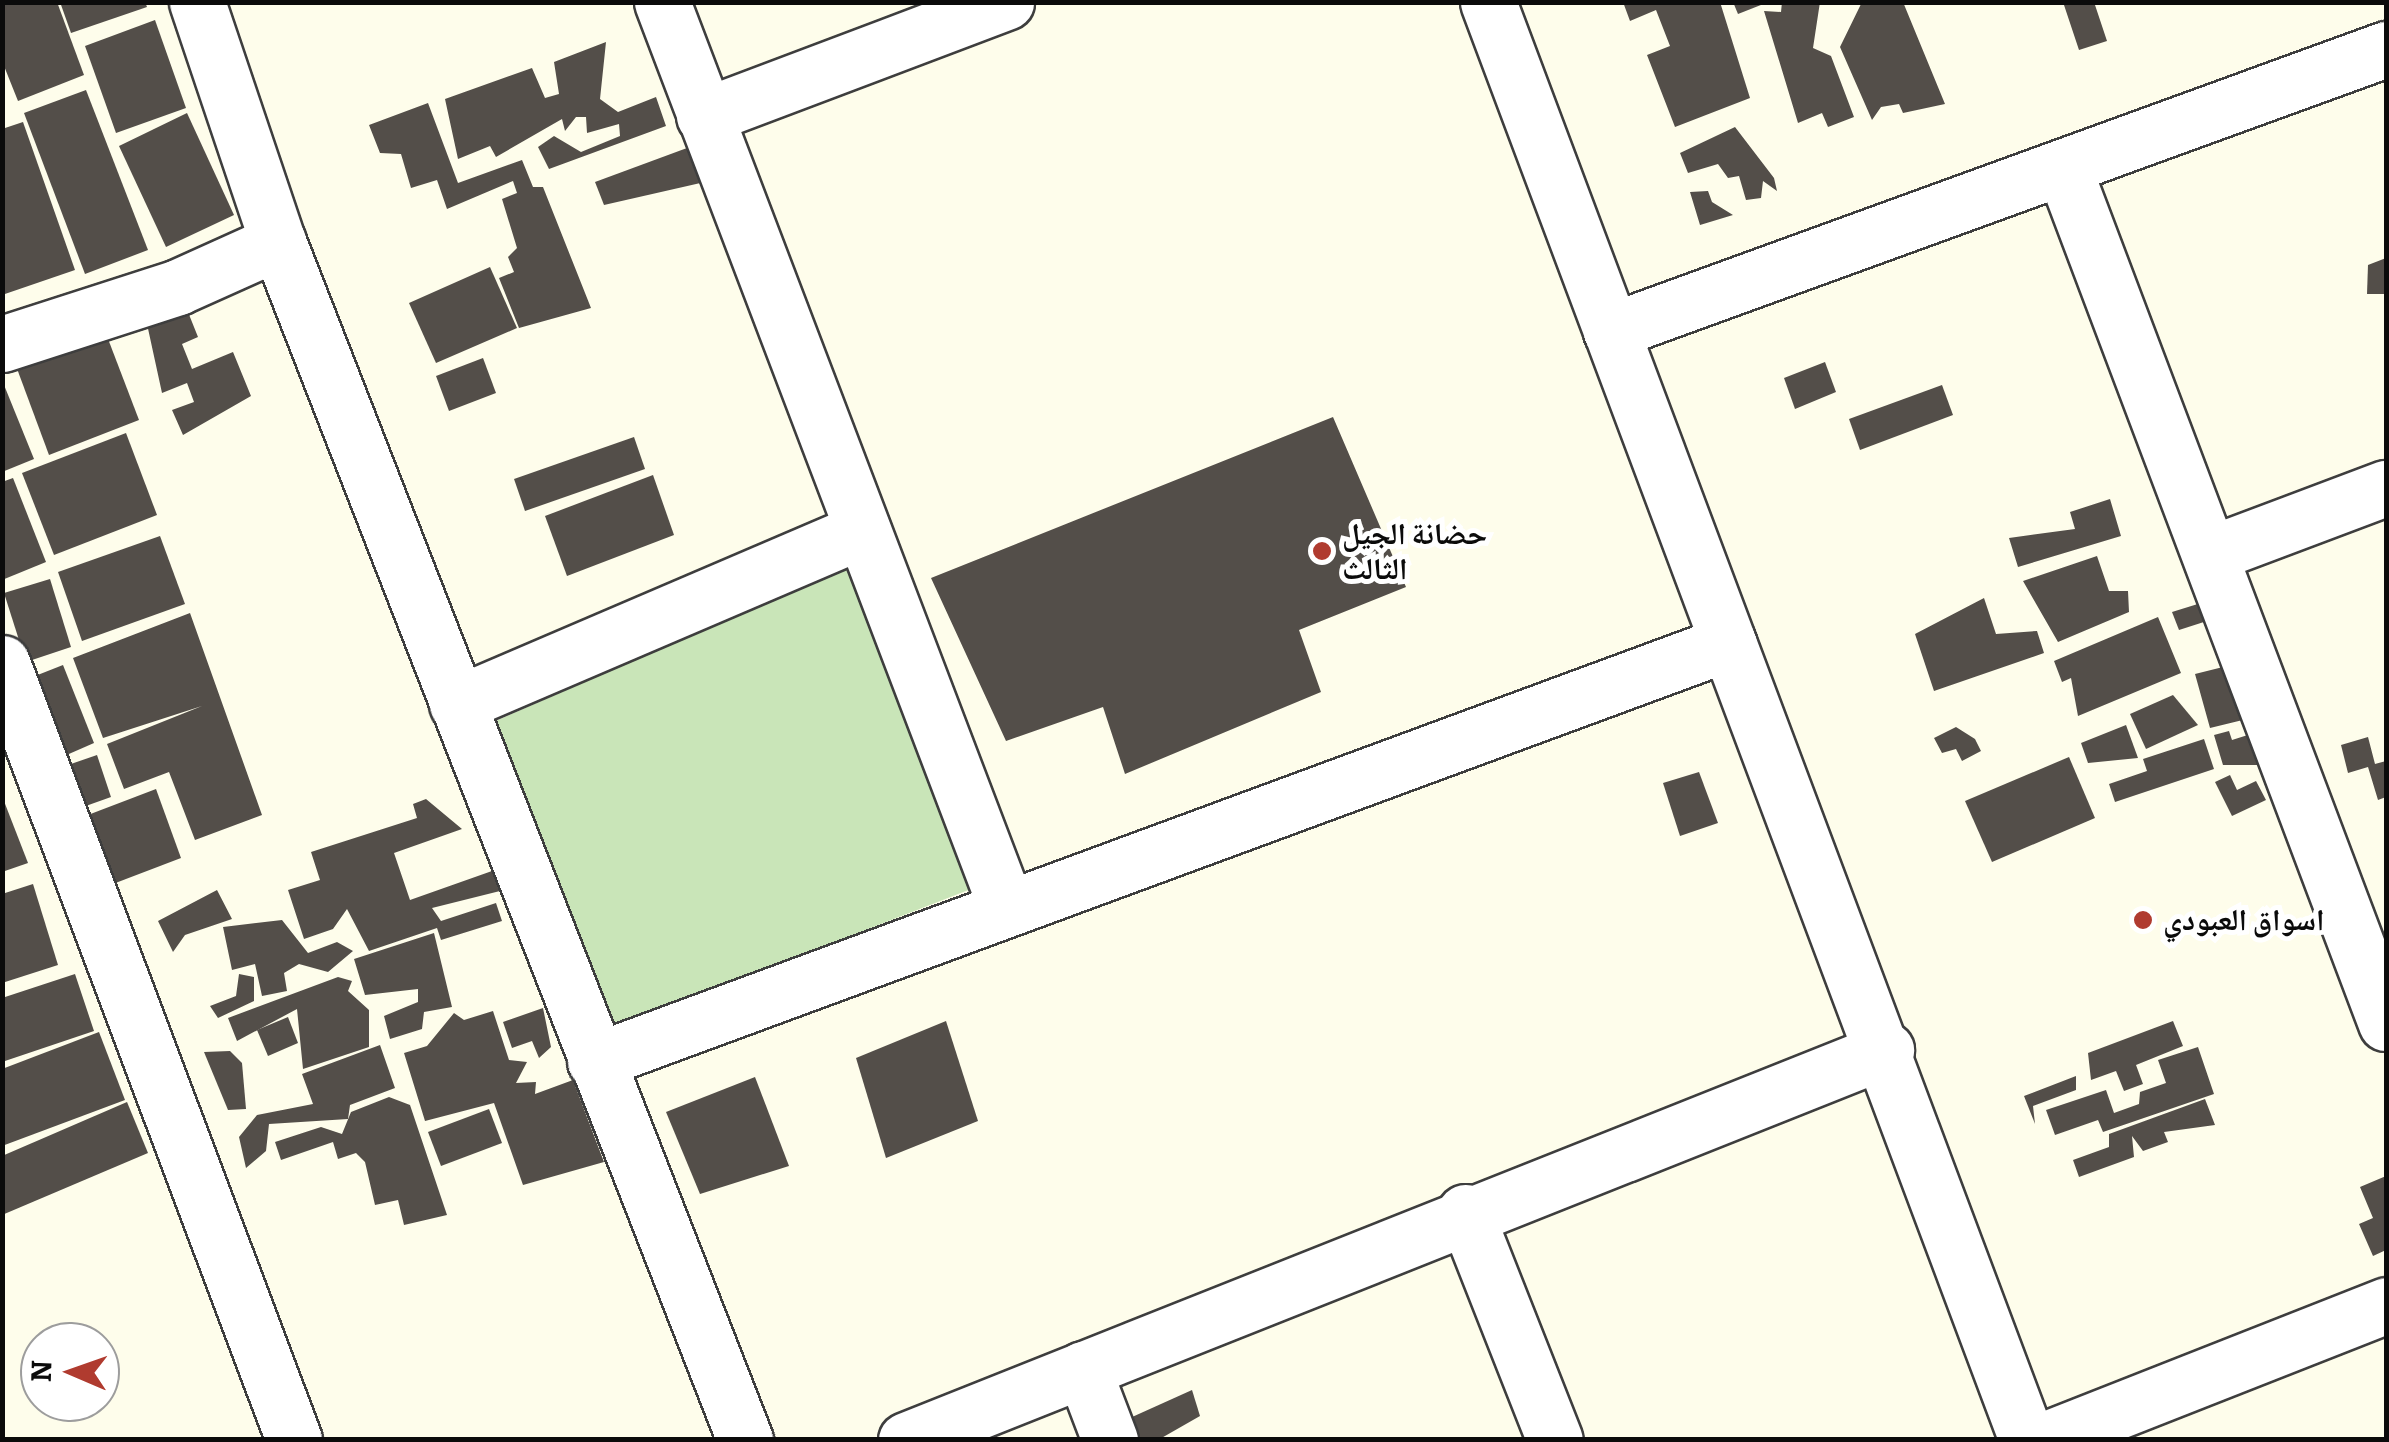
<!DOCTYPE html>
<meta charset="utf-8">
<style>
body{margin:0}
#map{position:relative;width:2389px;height:1442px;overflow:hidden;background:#fefdeb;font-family:Bitter,"Noto Naskh Arabic",serif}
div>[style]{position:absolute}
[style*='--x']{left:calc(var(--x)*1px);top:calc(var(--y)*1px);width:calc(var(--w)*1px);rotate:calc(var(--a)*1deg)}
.green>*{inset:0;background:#c9e5b8}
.building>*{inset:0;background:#534e49}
.roads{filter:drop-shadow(2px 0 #3e3e3e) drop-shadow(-2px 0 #3e3e3e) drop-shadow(0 2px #3e3e3e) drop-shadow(0 -2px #3e3e3e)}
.street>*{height:55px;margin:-27.5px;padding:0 27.5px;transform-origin:27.5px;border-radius:27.5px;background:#fff}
.dots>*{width:28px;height:28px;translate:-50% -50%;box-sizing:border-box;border:5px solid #fff;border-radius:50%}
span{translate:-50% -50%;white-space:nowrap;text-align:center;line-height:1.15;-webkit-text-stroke:10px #fff;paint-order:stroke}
.poi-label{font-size:30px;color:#0b0b0b;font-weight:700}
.left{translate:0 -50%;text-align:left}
.frame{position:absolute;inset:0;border:5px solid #0b0b0b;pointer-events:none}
.north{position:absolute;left:20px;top:1322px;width:100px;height:100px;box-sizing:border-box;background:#fff;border:2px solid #9d9d9d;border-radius:50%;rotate:272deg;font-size:28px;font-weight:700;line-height:40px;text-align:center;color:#0b0b0b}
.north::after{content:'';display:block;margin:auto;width:35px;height:45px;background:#b03b2f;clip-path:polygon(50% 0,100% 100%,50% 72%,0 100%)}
</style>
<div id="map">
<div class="green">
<div style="clip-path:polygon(846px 568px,971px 889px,613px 1028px,491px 723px)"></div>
</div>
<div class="building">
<div style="clip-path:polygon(2px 2px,57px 2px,84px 75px,18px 101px,2px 61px)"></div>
<div style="clip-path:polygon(60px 2px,145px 2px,147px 7px,71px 33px)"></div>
<div style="clip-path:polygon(1623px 2px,1720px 2px,1750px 98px,1675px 127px,1647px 55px,1670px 46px,1656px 10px,1630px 21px)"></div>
<div style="clip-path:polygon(1733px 2px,1766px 2px,1766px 3px,1738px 14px)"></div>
<div style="clip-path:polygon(1782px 2px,1820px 2px,1813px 48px,1831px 56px,1854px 117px,1828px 127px,1822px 113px,1798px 123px,1764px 11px,1781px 12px)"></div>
<div style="clip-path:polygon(1862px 2px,1903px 2px,1945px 104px,1903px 113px,1899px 104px,1881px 107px,1872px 120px,1840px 47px)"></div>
<div style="clip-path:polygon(2063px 2px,2094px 2px,2107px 41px,2079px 50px)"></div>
<div style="clip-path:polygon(155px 20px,186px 108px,116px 133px,85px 46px)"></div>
<div style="clip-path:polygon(606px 42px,600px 99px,618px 112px,656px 97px,666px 126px,549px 169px,538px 147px,554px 136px,581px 152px,620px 136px,619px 124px,587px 133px,586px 117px,576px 117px,565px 131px,562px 119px,496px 157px,490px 146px,458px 159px,445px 99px,532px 68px,545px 98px,559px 94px,554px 62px)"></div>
<div style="clip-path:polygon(86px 90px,148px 250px,85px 274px,24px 113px)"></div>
<div style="clip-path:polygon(428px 103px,458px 183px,522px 160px,533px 187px,543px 187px,591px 308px,519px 328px,499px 278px,514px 272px,508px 257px,517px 248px,502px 199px,517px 193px,513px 181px,447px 209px,437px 180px,411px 188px,401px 154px,380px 153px,369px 125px)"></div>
<div style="clip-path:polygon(187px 113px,234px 215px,166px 247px,119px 146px)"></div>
<div style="clip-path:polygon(23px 122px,75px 270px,2px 295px,2px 129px)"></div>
<div style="clip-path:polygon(1735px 127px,1774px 178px,1777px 191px,1763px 181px,1761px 198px,1746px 200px,1739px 176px,1728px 178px,1718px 164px,1688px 173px,1680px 153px)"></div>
<div style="clip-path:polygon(687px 148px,718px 179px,604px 205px,595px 182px)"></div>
<div style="clip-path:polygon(1708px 191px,1712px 202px,1733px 215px,1700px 225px,1690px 192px)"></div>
<div style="clip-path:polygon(2386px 258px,2386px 294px,2367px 294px,2368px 265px)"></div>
<div style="clip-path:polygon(490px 267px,517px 328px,436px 363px,409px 303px)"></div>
<div style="clip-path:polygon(178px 287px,198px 337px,182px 344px,192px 369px,233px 352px,251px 396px,183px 435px,172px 410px,194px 402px,187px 383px,162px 393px,142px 301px)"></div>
<div style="clip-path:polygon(105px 331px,139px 420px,49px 455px,16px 366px)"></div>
<div style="clip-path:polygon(483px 358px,496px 393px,449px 411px,436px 376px)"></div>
<div style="clip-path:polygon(1825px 362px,1836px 392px,1795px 409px,1784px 378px)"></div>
<div style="clip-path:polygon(2px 380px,34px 459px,2px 472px)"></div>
<div style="clip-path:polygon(1942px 385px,1953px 415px,1860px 450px,1849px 419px)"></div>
<div style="clip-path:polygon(1333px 417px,1406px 587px,1299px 630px,1321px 692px,1125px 774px,1103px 707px,1006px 741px,931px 578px)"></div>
<div style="clip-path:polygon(126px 433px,157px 515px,54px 555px,22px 473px)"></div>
<div style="clip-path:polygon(634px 437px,645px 469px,525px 511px,514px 479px)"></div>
<div style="clip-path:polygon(653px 475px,674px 535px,567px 576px,545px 516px)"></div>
<div style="clip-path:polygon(13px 478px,46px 562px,2px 580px,2px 482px)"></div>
<div style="clip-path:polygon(2110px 499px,2121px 536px,2018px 567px,2009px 538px,2075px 529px,2070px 512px)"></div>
<div style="clip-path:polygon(160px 536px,185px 604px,82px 641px,58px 572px)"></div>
<div style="clip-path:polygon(2097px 556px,2109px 591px,2128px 591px,2129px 612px,2058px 642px,2023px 581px)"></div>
<div style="clip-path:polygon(50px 579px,71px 647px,26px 662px,4px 593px)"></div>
<div style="clip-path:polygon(1984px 598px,1996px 634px,2037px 631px,2044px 653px,1934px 691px,1915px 634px)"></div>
<div style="clip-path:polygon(2201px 603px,2207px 621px,2179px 630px,2172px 612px)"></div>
<div style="clip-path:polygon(190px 613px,262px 815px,195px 840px,169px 772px,124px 789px,107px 744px,202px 706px,103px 738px,73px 658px)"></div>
<div style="clip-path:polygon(2158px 617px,2181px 673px,2078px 716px,2071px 678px,2062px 682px,2054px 661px)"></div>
<div style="clip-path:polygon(63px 665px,94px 743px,62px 757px,30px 678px)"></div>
<div style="clip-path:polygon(2223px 667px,2228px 686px,2242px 683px,2251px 718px,2210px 728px,2195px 674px)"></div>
<div style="clip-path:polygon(2173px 695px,2198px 725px,2146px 749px,2130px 714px)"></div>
<div style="clip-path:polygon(2126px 725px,2138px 758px,2088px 763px,2081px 743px)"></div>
<div style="clip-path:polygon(1956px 727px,1975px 739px,1981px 751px,1962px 761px,1956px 749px,1942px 753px,1934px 738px)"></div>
<div style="clip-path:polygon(2229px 731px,2232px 740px,2251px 734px,2260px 765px,2223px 765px,2214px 735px)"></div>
<div style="clip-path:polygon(2368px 737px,2375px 764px,2386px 761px,2386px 797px,2378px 800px,2368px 767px,2348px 773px,2341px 745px)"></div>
<div style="clip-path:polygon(2204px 739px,2214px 769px,2115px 802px,2109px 784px,2147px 771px,2143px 759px)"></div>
<div style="clip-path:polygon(97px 755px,111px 797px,83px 807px,68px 765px)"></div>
<div style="clip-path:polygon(2069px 757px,2095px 818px,1992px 862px,1965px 801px)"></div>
<div style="clip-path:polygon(1699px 772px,1718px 823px,1680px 836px,1663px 783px)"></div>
<div style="clip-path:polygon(2230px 775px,2237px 790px,2256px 781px,2266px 800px,2232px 816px,2215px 782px)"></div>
<div style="clip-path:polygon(156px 789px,181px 858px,105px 887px,80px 818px)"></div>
<div style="clip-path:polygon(2px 796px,28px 863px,2px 872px)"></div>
<div style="clip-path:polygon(426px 799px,462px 829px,394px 853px,410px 900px,492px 871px,508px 889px,432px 908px,441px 921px,496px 903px,502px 921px,441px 940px,437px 928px,369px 951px,347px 909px,333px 929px,304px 939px,288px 890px,320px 880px,311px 852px,417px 818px,413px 804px)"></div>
<div style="clip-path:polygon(33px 884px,58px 965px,2px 983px,2px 894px)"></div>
<div style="clip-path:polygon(217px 890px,232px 919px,185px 935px,173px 952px,158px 921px)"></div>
<div style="clip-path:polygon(282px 920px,308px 953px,337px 942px,353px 951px,328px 972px,299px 964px,284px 973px,287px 991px,262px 996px,255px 964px,232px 970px,223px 927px)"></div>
<div style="clip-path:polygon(434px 933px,452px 1007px,424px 1012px,422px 1029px,390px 1039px,384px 1016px,418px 1002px,418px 989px,365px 995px,354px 959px)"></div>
<div style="clip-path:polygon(75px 974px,94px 1031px,2px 1062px,2px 998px)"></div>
<div style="clip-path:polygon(239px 974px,254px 977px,254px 1001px,218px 1018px,210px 1006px,236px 996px)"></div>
<div style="clip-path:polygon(338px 977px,352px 981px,348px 991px,369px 1010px,369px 1047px,303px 1069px,297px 1009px,237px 1041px,228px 1018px)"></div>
<div style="clip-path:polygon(543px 1008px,551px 1047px,539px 1058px,532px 1041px,512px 1048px,503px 1022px)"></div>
<div style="clip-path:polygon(493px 1011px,509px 1060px,527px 1062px,516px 1083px,536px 1082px,535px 1094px,573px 1080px,604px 1162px,523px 1185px,494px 1103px,425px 1121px,404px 1053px,427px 1046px,454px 1013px,464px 1020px)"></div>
<div style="clip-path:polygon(288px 1017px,298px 1043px,268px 1056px,257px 1030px)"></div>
<div style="clip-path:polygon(946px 1021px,978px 1121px,886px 1158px,856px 1058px)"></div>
<div style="clip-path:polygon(2173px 1021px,2183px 1046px,2136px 1065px,2143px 1084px,2124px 1091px,2116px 1071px,2091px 1080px,2088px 1053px)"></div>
<div style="clip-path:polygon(99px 1032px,125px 1100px,2px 1146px,2px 1069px)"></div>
<div style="clip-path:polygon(380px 1045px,395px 1088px,350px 1105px,348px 1119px,269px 1124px,266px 1151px,246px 1168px,239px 1137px,257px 1115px,313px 1104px,302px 1074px)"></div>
<div style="clip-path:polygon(2198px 1047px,2214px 1094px,2103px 1132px,2098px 1120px,2055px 1135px,2046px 1110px,2106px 1090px,2114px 1113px,2139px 1104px,2140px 1092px,2166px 1083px,2158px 1060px)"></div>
<div style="clip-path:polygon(230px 1051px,242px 1063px,246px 1109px,228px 1110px,204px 1052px)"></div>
<div style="clip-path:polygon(2076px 1076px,2076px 1090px,2033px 1106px,2035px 1124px,2024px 1096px)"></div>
<div style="clip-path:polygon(755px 1077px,789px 1166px,700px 1194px,666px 1112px)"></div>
<div style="clip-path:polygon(389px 1097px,410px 1105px,447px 1215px,404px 1225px,398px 1200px,375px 1205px,365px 1162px,356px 1153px,338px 1159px,333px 1142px,281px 1160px,275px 1142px,321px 1127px,342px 1134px,351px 1112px)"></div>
<div style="clip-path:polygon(2205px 1099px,2215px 1125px,2164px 1132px,2168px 1142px,2143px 1151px,2132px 1136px,2134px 1157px,2079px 1177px,2073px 1160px,2109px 1147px,2109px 1134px)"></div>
<div style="clip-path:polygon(127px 1102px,148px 1153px,2px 1215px,2px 1156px)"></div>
<div style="clip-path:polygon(489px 1109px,502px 1143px,441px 1166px,428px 1132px)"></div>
<div style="clip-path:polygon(2386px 1176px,2386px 1250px,2373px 1256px,2359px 1224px,2373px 1218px,2360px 1187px)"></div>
<div style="clip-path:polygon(1192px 1390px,1200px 1416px,1158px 1440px,1128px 1440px,1121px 1422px)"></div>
</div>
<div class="roads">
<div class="street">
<div style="--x:197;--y:2;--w:253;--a:71.4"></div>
<div style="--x:278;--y:242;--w:1286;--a:68.7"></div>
<div style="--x:662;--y:2;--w:970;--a:69.17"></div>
<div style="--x:1488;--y:2;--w:1536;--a:69.45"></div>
<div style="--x:704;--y:116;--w:323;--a:-20.7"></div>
<div style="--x:2063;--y:167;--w:915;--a:69.33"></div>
<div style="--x:1611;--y:331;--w:825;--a:-19.99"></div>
<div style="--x:2;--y:344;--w:185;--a:-17.9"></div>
<div style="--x:178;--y:287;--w:110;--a:-24.2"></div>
<div style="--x:2210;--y:554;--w:188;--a:-20.6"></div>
<div style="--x:2;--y:663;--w:830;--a:69.4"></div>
<div style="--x:457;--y:704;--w:441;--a:-23.2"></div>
<div style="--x:595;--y:1061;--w:1208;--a:-20.25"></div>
<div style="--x:1465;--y:1212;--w:245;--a:68.5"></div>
<div style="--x:1083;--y:1369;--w:76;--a:69.2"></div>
<div style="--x:906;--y:1440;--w:1055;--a:-21.7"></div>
<div style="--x:2044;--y:1440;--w:368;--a:-21.5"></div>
</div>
</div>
<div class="dots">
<div style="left:1322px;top:551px;background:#b03b2f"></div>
<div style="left:2143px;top:920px;background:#b03b2f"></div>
</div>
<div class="poi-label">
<span class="left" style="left:1342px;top:551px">حضانة الجيل<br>الثالث</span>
<span class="left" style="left:2163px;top:920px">اسواق العبودي</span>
</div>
<div class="frame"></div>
<div class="north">N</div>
</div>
